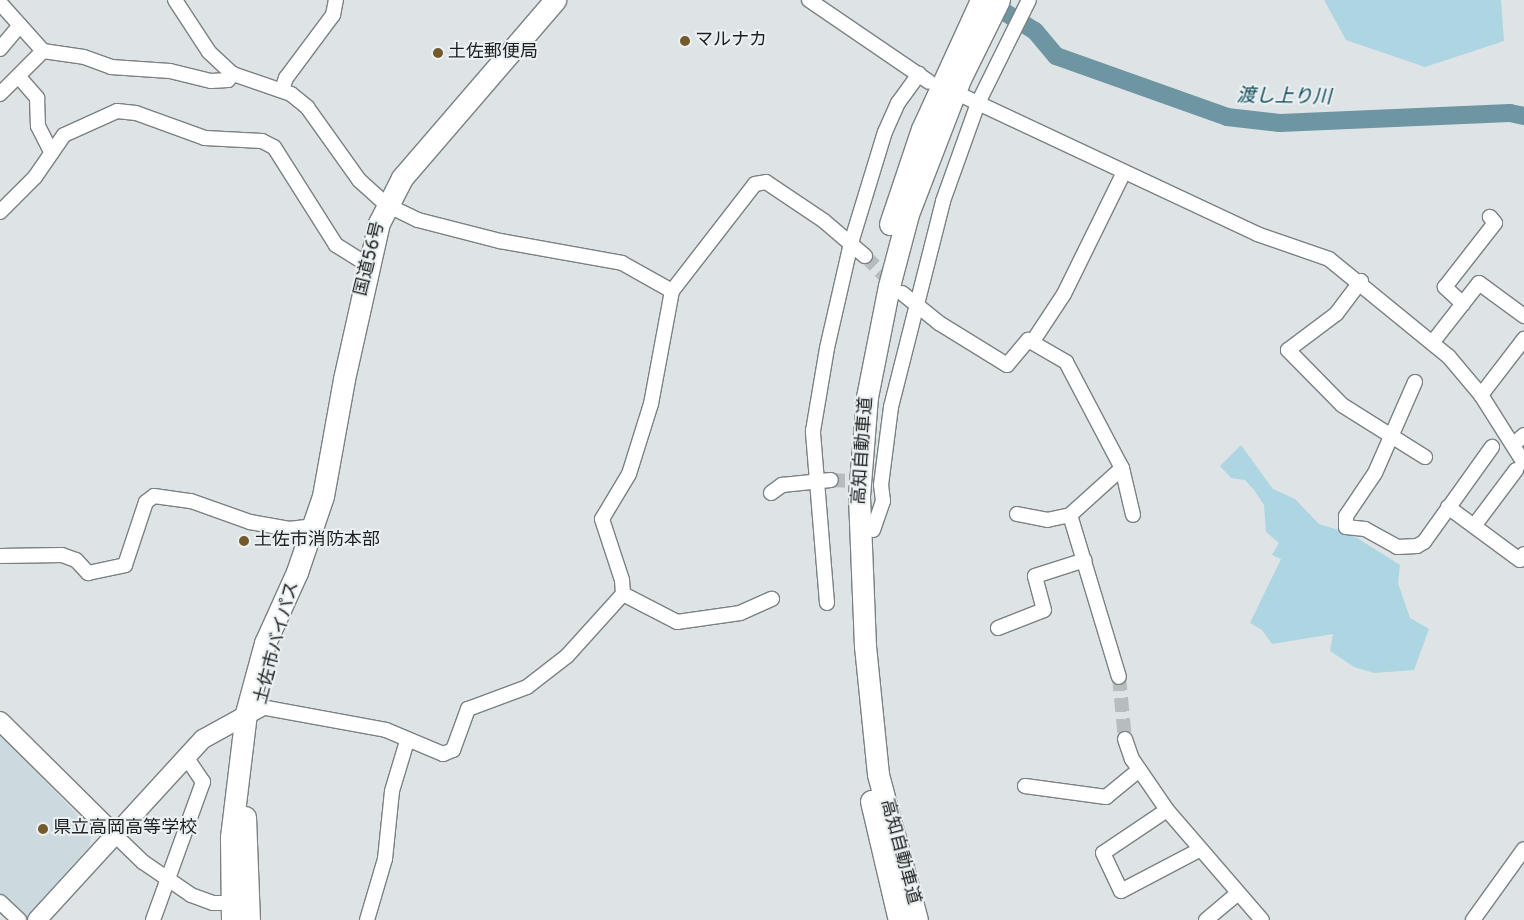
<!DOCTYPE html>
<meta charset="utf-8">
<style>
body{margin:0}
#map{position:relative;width:1524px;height:920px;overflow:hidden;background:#dee4e6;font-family:Overpass,"Noto Sans JP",sans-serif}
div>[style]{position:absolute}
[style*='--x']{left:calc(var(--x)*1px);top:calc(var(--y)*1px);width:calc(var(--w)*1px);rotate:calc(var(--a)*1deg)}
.built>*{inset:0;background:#ccdae0}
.green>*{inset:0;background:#aed5e2}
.river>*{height:18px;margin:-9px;padding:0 9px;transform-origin:9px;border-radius:9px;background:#6e95a2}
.minor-tunnel>*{height:14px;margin-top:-7px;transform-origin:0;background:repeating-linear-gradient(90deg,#b7bdbf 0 14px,transparent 0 21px)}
.roads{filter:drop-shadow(1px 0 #7b8183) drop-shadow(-1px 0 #7b8183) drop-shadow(0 1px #7b8183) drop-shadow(0 -1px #7b8183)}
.minor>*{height:14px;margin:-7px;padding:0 7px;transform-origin:7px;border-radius:7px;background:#fff}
.major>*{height:18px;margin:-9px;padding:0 9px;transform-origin:9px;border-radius:9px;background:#fff}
.highway>*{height:21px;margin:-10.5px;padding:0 10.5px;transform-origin:10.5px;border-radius:10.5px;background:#fff}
.dots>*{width:14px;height:14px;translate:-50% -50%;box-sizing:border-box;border:2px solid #ebf1f3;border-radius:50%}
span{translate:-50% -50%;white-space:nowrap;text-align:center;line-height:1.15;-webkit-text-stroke:4px #ebf1f3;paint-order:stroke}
.poi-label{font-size:18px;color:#1d2021}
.left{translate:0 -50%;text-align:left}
.street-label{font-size:18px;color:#1d2021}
.water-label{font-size:19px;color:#044251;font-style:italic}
</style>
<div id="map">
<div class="built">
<div style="clip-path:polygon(0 732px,82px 820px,91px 837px,89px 847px,23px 920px,0 899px)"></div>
</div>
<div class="green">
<div style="clip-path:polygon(1324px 0,1501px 0,1504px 41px,1425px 67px,1346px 40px)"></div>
<div style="clip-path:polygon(1241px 445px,1273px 489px,1295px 499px,1319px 524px,1349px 533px,1400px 565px,1398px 583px,1410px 618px,1429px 629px,1414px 670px,1374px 673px,1354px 667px,1330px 651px,1333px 634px,1272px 644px,1262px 630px,1250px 623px,1281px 559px,1272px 555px,1279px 543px,1266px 532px,1264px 505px,1254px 490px,1245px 480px,1231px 478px,1220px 466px)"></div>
</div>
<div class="river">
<div style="--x:985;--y:0;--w:59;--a:31.8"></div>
<div style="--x:1035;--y:31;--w:33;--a:50"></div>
<div style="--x:1056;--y:56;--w:182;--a:19.6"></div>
<div style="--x:1227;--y:117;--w:53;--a:6.5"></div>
<div style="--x:1280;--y:123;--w:230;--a:-2.5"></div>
<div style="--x:1510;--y:113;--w:14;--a:12"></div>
</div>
<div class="minor-tunnel">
<div style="--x:865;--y:256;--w:42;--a:45"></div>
<div style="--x:831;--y:480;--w:36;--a:3"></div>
<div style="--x:1119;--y:677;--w:62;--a:84.5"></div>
</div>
<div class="roads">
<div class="minor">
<div style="--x:175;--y:0;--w:62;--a:56.8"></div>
<div style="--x:209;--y:52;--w:33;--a:43"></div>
<div style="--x:233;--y:74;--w:61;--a:19"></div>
<div style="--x:291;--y:94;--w:21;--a:39"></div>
<div style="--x:307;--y:107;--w:90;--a:54.5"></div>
<div style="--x:359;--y:180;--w:38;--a:42"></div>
<div style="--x:387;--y:205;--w:34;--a:26"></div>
<div style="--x:418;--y:220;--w:85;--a:14.4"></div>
<div style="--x:500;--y:241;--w:124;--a:10.2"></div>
<div style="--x:622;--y:263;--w:57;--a:29.2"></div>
<div style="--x:809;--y:0;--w:145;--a:34.3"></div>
<div style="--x:0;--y:3;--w:64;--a:48.1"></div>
<div style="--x:43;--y:51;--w:61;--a:135"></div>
<div style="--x:0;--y:49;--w:31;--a:-50"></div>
<div style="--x:43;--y:51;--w:41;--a:8.3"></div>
<div style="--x:84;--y:57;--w:29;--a:20"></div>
<div style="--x:111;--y:67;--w:59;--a:3.9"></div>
<div style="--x:170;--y:71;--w:42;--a:13.7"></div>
<div style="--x:211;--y:81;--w:17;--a:-3"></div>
<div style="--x:228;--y:80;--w:8;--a:-50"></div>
<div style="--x:19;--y:77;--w:28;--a:49"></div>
<div style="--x:37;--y:98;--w:28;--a:88"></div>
<div style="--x:38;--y:126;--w:30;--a:63"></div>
<div style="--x:282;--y:90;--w:13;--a:-72"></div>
<div style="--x:286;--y:78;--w:79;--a:-53.3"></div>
<div style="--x:333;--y:15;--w:15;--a:-79"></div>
<div style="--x:965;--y:97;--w:323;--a:25.1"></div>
<div style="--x:1257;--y:234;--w:76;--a:19.1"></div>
<div style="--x:1329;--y:259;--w:155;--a:39.2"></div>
<div style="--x:1449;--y:357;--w:50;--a:49.9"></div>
<div style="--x:1481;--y:395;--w:80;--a:57.7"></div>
<div style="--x:0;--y:212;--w:49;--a:-45"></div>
<div style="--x:35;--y:177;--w:51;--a:-55.4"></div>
<div style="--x:64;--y:135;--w:58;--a:-24.4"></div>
<div style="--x:117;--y:111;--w:19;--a:6"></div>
<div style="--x:136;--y:113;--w:73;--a:19.9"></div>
<div style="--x:205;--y:138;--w:57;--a:3"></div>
<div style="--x:262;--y:141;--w:13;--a:27"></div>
<div style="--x:274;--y:147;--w:116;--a:57.7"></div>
<div style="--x:336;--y:245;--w:38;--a:32"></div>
<div style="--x:1361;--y:281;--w:41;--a:127.1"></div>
<div style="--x:1336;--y:314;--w:60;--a:143.1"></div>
<div style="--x:1288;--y:350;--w:77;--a:45.5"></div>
<div style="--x:1342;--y:405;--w:98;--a:32.1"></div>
<div style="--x:902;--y:293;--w:48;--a:39"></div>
<div style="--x:939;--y:323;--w:80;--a:31.7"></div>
<div style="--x:1007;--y:365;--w:33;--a:-50"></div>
<div style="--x:1028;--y:340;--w:44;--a:30.1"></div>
<div style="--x:1066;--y:362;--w:120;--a:62.2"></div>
<div style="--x:1122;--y:468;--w:48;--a:76.8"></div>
<div style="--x:1463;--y:304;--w:25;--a:-137"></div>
<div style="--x:1445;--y:287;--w:81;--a:-52"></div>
<div style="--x:1495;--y:223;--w:8;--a:-130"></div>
<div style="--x:1033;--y:341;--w:56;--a:-56.6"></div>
<div style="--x:1064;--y:294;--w:134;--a:-63.8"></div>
<div style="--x:1432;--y:343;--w:76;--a:-51.9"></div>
<div style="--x:1479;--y:283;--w:56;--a:36.3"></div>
<div style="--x:1415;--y:382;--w:99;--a:113.7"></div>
<div style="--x:1375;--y:473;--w:52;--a:124"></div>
<div style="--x:1346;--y:516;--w:11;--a:90"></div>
<div style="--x:1346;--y:527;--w:19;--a:6"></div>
<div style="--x:1365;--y:529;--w:37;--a:29"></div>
<div style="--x:1397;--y:547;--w:20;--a:-3"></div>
<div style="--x:1417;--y:546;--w:8;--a:-30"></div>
<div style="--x:1424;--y:542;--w:117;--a:-54.4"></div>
<div style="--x:1481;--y:395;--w:71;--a:-52.5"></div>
<div style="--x:1513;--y:445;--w:15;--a:-42"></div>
<div style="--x:771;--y:493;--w:14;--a:-36"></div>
<div style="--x:782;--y:485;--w:49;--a:-5.8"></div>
<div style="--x:1448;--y:507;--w:89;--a:36.4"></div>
<div style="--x:1520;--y:560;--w:7;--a:-56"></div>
<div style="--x:1017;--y:514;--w:31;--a:11"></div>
<div style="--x:1047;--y:520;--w:24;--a:-12"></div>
<div style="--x:1070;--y:515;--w:70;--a:-42.1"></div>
<div style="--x:1070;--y:515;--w:169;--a:73.2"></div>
<div style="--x:1474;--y:526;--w:70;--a:-53.1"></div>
<div style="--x:873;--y:530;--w:31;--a:-71"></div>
<div style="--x:883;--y:501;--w:16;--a:-97"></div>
<div style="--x:881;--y:485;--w:79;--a:-82.7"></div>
<div style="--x:891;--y:407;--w:212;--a:-75.8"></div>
<div style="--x:943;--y:201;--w:104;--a:-70.3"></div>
<div style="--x:978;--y:103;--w:115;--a:-63.7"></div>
<div style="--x:0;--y:556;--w:62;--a:-0.9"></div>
<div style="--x:62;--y:555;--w:15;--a:20"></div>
<div style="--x:76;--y:560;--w:18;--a:47"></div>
<div style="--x:88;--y:573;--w:38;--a:-12"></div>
<div style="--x:125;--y:565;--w:66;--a:-71.6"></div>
<div style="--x:146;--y:502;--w:10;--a:-37"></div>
<div style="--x:154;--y:496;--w:37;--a:8"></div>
<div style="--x:191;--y:501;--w:63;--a:19.6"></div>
<div style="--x:250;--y:522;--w:40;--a:10"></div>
<div style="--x:289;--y:529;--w:26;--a:-7"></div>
<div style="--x:623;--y:594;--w:61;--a:27.4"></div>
<div style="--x:677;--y:622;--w:64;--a:-8.1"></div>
<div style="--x:740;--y:613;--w:35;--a:-24"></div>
<div style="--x:827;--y:603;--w:173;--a:-94.7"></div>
<div style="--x:813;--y:431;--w:84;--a:-80.4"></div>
<div style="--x:827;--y:348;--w:108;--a:-77.1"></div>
<div style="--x:851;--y:243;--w:116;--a:-73"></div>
<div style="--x:885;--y:132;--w:32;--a:-66"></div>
<div style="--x:898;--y:103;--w:36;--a:-54"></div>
<div style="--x:998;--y:628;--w:49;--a:-21.4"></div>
<div style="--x:1044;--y:610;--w:35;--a:-105"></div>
<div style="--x:1035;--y:576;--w:52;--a:-17.7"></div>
<div style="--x:261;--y:707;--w:127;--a:10.4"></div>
<div style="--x:386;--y:730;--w:62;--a:22.8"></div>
<div style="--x:443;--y:754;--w:11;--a:-22"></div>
<div style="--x:453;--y:750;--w:44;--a:-69.9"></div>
<div style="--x:468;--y:709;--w:63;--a:-20.4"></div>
<div style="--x:527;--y:687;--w:51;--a:-37.8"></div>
<div style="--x:567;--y:656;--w:84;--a:-47.9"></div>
<div style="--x:623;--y:594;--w:14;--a:-94"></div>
<div style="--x:622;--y:580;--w:64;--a:-108.2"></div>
<div style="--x:602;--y:519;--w:52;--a:-59"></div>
<div style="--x:629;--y:474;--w:73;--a:-72.6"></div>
<div style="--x:651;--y:404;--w:115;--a:-79.5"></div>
<div style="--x:672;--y:291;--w:135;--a:-52.2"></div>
<div style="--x:755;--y:184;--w:11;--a:-10"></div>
<div style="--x:766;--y:182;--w:70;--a:33.9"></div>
<div style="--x:824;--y:221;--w:54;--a:40.5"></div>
<div style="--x:1125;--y:739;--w:21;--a:71"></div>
<div style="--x:1132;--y:759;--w:62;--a:55.5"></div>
<div style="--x:1167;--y:810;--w:145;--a:49.2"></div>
<div style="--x:1025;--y:786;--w:82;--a:7.7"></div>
<div style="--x:1106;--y:797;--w:43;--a:-39.3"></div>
<div style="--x:1167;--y:810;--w:77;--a:146.1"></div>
<div style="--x:1103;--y:853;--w:42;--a:64.7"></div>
<div style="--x:1121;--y:891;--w:88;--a:-27.7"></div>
<div style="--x:115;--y:835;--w:39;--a:44"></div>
<div style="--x:143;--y:862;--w:58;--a:34.5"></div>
<div style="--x:191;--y:895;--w:23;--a:20"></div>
<div style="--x:213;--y:903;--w:26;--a:0"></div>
<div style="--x:0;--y:902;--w:26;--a:43"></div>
<div style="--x:153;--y:920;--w:147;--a:-70.1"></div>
<div style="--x:203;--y:782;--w:29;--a:-124"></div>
<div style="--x:367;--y:920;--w:64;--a:-73.6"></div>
<div style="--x:385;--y:859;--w:68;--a:-84.1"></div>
<div style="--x:392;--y:791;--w:52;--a:-73.3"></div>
<div style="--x:1206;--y:920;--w:39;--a:-40"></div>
<div style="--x:1473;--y:920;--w:87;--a:-54.3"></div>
</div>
<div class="major">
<div style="--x:0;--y:721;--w:162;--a:44.7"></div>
<div style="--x:37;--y:920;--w:246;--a:-47.5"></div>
<div style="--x:203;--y:739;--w:66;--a:-28.9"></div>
</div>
<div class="highway">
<div style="--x:890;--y:224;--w:100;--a:-71.4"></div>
<div style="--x:922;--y:129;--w:142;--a:-65.4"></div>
<div style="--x:871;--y:801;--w:122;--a:76.8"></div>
<div style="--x:245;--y:817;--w:103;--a:87.8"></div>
<div style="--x:232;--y:920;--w:83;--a:-90.7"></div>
<div style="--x:231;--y:837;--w:125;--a:-83.1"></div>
<div style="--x:246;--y:713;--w:73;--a:-74.8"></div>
<div style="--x:265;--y:643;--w:78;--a:-65.7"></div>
<div style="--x:297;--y:572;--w:80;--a:-71.1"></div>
<div style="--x:323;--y:496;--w:119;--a:-79.8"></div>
<div style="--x:344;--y:379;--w:160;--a:-77.4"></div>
<div style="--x:379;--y:223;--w:51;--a:-62.9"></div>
<div style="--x:402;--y:178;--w:235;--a:-49.3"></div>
<div style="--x:917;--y:920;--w:151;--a:-105"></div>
<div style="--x:878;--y:774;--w:129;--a:-95.8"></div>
<div style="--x:865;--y:646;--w:150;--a:-92.3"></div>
<div style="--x:859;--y:496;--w:99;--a:-85.4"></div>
<div style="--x:867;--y:397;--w:113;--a:-78.8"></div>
<div style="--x:889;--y:286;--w:74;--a:-75.2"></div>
<div style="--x:908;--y:214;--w:145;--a:-68.9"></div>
<div style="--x:960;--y:79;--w:88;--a:-63.7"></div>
</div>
</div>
<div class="dots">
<div style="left:685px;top:41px;background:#73592b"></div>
<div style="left:438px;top:53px;background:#73592b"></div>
<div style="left:244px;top:541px;background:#73592b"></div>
<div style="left:43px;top:829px;background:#73592b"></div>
</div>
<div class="poi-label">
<span class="left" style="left:695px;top:41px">マルナカ</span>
<span class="left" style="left:448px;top:53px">土佐郵便局</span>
<span class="left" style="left:254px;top:541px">土佐市消防本部</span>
<span class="left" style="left:53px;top:829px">県立高岡高等学校</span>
</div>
<div class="street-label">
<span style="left:371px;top:259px;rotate:-76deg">国道56号</span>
<span style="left:864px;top:451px;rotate:-86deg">高知自動車道</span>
<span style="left:278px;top:643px;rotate:-75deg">土佐市バイパス</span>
<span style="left:899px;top:852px;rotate:75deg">高知自動車道</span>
</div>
<div class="water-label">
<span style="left:1284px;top:98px;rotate:1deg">渡し上り川</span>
</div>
</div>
